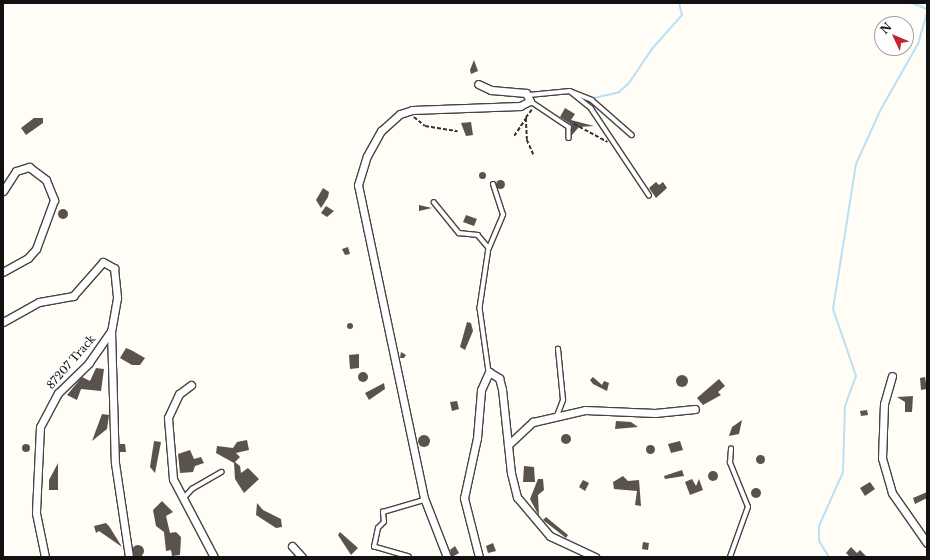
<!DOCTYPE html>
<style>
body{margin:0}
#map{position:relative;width:930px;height:560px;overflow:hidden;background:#fffdf5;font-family:"Libre Baskerville",serif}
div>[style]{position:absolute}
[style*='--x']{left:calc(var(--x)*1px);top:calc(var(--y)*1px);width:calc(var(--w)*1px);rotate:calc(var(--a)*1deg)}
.stream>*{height:2px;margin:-1px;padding:0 1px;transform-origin:1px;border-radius:1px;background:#b9e0f7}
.building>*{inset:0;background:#5a524d}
.round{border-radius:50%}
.path>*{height:1.5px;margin-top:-0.75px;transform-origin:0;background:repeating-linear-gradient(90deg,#333 0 4px,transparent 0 6px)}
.roads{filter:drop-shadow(1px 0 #444) drop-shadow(-1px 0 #444) drop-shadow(0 1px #444) drop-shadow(0 -1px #444)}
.service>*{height:3.5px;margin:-1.75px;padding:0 1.75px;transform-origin:1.75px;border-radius:1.75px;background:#fff}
.minor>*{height:7px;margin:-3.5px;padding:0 3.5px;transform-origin:3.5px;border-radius:3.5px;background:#fff}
span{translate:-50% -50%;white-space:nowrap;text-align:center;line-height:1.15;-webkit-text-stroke:4px #fff;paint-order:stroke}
.street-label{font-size:11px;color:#111}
.frame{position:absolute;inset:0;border:4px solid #111;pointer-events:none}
.north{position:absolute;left:874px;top:16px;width:40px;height:40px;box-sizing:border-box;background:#fff;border:1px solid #a0a0a0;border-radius:50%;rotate:314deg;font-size:11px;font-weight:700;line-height:16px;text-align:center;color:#111}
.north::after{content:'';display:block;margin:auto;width:14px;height:18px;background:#c4262e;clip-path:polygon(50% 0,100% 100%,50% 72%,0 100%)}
</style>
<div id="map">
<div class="stream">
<div style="--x:912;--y:3;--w:16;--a:22"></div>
<div style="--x:594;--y:98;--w:26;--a:-13"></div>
<div style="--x:619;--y:92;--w:13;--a:-42"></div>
<div style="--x:629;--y:83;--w:40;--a:-56"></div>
<div style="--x:651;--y:50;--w:47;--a:-48.5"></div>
<div style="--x:682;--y:15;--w:12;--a:-104"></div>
<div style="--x:829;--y:557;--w:19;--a:-122"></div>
<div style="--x:819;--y:541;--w:15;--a:-90"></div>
<div style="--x:819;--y:526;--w:59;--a:-66"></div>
<div style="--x:843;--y:472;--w:66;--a:-88.3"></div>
<div style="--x:845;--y:406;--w:32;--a:-70"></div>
<div style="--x:856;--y:376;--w:71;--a:-108.9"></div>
<div style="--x:833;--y:309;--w:147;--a:-81"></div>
<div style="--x:856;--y:164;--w:60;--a:-65.6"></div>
<div style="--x:881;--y:109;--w:75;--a:-60.4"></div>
<div style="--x:918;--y:44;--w:32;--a:-74"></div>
</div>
<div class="building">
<div style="clip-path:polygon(474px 60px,478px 71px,471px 74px,470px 70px)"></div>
<div style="clip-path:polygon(565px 108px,575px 114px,571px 120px,594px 126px,579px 127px,572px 135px,572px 125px,560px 117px)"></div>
<div style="clip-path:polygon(34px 118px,43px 118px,43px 123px,26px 135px,21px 128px)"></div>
<div style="clip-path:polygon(471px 122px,473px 135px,466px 136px,461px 123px)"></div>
<div class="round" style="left:478.5px;top:171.5px;width:7px;height:7px"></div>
<div class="round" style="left:495.5px;top:179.5px;width:9px;height:9px"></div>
<div style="clip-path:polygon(656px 182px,659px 185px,663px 182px,667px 188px,656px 198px,649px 188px)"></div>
<div style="clip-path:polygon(323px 188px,329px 192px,328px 197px,321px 208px,316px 200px)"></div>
<div style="clip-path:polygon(419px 205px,432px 208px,419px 211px)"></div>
<div style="clip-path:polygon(326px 206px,334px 211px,327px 217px,321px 213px)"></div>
<div class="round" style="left:58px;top:209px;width:10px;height:10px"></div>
<div style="clip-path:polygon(466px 215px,477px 219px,474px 226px,463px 222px)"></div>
<div style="clip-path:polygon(348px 247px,350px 254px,345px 255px,342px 249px)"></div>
<div style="clip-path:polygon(467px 322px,471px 323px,473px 331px,465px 350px,460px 347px)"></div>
<div class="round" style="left:347px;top:323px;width:6px;height:6px"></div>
<div style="clip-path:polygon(126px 348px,131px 350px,145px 358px,140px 365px,132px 365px,120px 358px)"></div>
<div style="clip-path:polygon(401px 352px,406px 355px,404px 358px,400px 358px)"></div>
<div style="clip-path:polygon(359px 354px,359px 368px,350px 369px,349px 355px)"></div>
<div style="clip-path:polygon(96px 368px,104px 369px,101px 391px,81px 389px,77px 400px,67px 395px,82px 377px,90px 381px)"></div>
<div class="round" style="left:358px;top:372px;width:10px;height:10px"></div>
<div class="round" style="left:676px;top:375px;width:12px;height:12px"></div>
<div style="clip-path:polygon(593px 377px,602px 385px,604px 381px,609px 383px,607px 391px,593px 384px,590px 380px)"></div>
<div style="clip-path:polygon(925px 377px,927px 389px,921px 390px,920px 378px)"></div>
<div style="clip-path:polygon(719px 379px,725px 386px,718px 392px,721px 395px,703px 405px,697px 398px)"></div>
<div style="clip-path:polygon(384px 383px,385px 389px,369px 400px,365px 393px)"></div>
<div style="clip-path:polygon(913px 396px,912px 412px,905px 412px,905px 402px,897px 397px)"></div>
<div style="clip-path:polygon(457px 401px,459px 409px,452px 411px,450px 402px)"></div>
<div style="clip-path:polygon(867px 410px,868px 415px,861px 416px,860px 411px)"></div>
<div style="clip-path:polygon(102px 414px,109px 415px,107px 429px,92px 441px)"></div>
<div style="clip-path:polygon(742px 420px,739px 434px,729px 436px,732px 427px)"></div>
<div style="clip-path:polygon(616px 421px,631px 422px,638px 427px,615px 429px)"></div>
<div class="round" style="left:561px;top:434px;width:10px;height:10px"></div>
<div class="round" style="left:418px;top:435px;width:12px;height:12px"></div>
<div style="clip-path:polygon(247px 440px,249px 450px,236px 453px,240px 457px,235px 462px,240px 466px,241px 473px,248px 468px,259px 479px,244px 493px,235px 479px,234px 463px,216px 453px,217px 446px,233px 448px,237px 442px)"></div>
<div style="clip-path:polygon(154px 441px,161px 442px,155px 473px,150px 467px)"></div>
<div style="clip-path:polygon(680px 441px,683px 450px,671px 453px,668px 444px)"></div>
<div style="clip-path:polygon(119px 444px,125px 444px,126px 452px,120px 452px)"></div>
<div class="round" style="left:22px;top:444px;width:8px;height:8px"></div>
<div class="round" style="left:645.5px;top:444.5px;width:9px;height:9px"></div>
<div style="clip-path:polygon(190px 450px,194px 459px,201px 457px,204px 463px,195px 466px,193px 472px,180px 473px,178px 454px)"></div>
<div class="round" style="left:755.5px;top:454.5px;width:9px;height:9px"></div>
<div style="clip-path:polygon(58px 463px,58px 490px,49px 490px,49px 480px)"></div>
<div style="clip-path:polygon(524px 466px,534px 467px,535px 482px,523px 482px)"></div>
<div style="clip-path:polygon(682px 470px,684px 476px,665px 479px,664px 476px)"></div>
<div class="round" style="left:708px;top:471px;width:10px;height:10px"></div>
<div style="clip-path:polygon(623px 476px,628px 481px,639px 480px,641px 506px,635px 505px,637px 491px,614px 489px,613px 482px)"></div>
<div style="clip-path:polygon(538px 479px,543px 479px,544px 490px,538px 495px,539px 516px,530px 499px)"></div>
<div style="clip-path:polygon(692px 479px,696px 486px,699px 479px,703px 490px,690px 495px,685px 482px)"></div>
<div style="clip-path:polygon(583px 480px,589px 483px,585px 491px,579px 487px)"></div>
<div style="clip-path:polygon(870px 482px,875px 489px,865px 496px,860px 488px)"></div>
<div class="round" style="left:751px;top:488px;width:10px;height:10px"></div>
<div style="clip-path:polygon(927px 492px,927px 498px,915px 504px,913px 498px)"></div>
<div style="clip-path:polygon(162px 501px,173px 512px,166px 516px,170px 533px,176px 532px,181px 537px,180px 555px,172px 556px,171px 550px,166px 551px,164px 532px,156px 526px,153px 510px)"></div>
<div style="clip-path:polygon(257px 503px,263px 510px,281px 519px,282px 527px,276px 528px,256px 515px)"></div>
<div style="clip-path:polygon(546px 517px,568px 535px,566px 538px,543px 520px)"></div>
<div style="clip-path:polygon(106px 523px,109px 526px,122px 547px,99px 531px,96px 533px,94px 526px)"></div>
<div style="clip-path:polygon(340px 532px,358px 548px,351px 555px,338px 535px)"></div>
<div style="clip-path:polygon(643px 542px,649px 543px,648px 550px,642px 549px)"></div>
<div style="clip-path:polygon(493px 543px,496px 551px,488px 553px,486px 546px)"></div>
<div class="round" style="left:132px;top:545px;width:12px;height:12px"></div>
<div style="clip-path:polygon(455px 546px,459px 553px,452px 557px,450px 550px)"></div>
<div style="clip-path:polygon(851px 547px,857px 553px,860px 550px,867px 557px,850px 557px,846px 553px)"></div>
</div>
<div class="path">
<div style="--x:532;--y:110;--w:10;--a:127"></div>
<div style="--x:526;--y:118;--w:22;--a:87"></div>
<div style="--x:527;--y:140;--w:17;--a:66"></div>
<div style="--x:414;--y:117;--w:14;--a:39"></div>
<div style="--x:425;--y:126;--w:33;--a:9"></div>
<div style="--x:574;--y:124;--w:38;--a:28"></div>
<div style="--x:514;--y:136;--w:22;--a:-56"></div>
</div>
<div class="roads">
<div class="service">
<div style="--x:570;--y:91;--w:27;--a:39"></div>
<div style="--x:591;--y:108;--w:105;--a:56.3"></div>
<div style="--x:529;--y:95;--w:41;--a:-5.6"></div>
<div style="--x:570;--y:91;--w:24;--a:22"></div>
<div style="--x:592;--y:100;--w:53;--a:41.2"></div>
<div style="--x:530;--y:101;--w:47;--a:33.7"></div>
<div style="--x:569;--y:127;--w:11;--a:90"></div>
<div style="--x:434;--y:202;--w:40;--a:51"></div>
<div style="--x:459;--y:233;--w:19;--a:6"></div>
<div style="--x:478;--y:235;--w:17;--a:50"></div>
<div style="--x:489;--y:248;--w:61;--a:98.5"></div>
<div style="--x:480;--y:308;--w:65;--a:82"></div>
<div style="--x:489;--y:248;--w:36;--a:-67"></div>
<div style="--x:503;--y:215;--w:32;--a:-108"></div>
<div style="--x:557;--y:416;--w:17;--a:-69"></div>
<div style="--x:563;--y:400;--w:51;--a:-95.6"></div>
<div style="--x:184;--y:498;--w:12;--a:-48"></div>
<div style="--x:192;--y:489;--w:34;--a:-30"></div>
<div style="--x:409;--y:557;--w:36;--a:-164"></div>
<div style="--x:374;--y:547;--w:19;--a:-78"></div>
<div style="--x:378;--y:528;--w:8;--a:-45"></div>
<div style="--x:384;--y:522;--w:10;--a:-96"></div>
<div style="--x:383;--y:512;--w:43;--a:-16.3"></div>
<div style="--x:730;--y:557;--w:53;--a:-70.2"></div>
<div style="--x:748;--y:507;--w:48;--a:-112.2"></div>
<div style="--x:730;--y:463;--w:14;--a:-86"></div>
</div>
<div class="minor">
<div style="--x:3;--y:191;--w:24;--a:-57"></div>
<div style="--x:16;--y:171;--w:14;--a:-17"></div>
<div style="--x:29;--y:167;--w:21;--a:37"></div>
<div style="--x:46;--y:180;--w:22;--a:68"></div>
<div style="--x:54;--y:200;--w:52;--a:110.2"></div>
<div style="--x:36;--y:249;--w:12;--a:132"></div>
<div style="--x:28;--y:258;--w:29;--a:151"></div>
<div style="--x:3;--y:322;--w:41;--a:-29.1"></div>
<div style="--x:39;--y:302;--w:35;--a:-10"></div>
<div style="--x:73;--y:296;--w:45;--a:-48.6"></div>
<div style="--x:103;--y:262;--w:13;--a:29"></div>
<div style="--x:114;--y:268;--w:30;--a:84"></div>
<div style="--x:117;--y:298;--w:34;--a:100"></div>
<div style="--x:111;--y:331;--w:39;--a:125"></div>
<div style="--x:89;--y:363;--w:43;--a:135.9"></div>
<div style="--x:58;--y:393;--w:38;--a:118"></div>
<div style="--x:40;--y:427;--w:86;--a:92.7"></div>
<div style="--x:36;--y:513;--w:45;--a:78.4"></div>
<div style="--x:111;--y:331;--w:132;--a:88.3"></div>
<div style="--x:115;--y:463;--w:95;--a:81.5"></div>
<div style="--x:892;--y:376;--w:29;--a:106"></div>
<div style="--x:884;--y:404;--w:54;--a:92.1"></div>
<div style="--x:882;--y:458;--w:36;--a:74"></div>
<div style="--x:892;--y:493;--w:61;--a:55"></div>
<div style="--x:191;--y:385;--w:15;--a:143"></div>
<div style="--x:179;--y:394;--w:26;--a:115"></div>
<div style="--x:168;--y:418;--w:61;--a:85.3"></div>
<div style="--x:173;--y:479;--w:88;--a:62.3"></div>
<div style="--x:508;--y:445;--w:34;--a:-43"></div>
<div style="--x:533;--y:422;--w:53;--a:-13"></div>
<div style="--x:585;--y:410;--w:70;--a:2.5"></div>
<div style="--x:655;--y:413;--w:40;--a:-5.7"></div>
<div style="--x:292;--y:546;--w:15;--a:48"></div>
<div style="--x:447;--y:557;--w:63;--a:-111.3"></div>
<div style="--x:424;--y:498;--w:320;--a:-101.9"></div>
<div style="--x:358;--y:185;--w:30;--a:-73"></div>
<div style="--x:367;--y:156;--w:29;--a:-61"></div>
<div style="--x:381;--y:131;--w:25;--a:-42"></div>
<div style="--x:400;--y:114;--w:13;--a:-18"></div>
<div style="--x:412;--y:110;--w:108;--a:-2.1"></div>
<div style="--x:520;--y:106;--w:11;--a:-27"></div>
<div style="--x:530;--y:101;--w:9;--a:-117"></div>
<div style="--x:526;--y:93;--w:35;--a:-175"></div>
<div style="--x:491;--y:90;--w:14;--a:-155"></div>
<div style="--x:479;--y:557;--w:61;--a:-104.3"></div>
<div style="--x:464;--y:498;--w:61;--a:-77.8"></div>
<div style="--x:477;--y:438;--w:48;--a:-85.2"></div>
<div style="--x:481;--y:390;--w:20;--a:-66"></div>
<div style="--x:489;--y:372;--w:12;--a:31"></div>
<div style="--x:499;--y:378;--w:11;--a:75"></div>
<div style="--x:502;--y:389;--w:84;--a:83.9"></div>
<div style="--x:511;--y:473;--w:25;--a:76"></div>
<div style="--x:517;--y:497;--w:51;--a:49.8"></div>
<div style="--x:550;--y:536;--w:50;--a:25"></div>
</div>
</div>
<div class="street-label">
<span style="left:71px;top:362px;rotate:-49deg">87207 Track</span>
</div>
<div class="frame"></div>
<div class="north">N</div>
</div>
